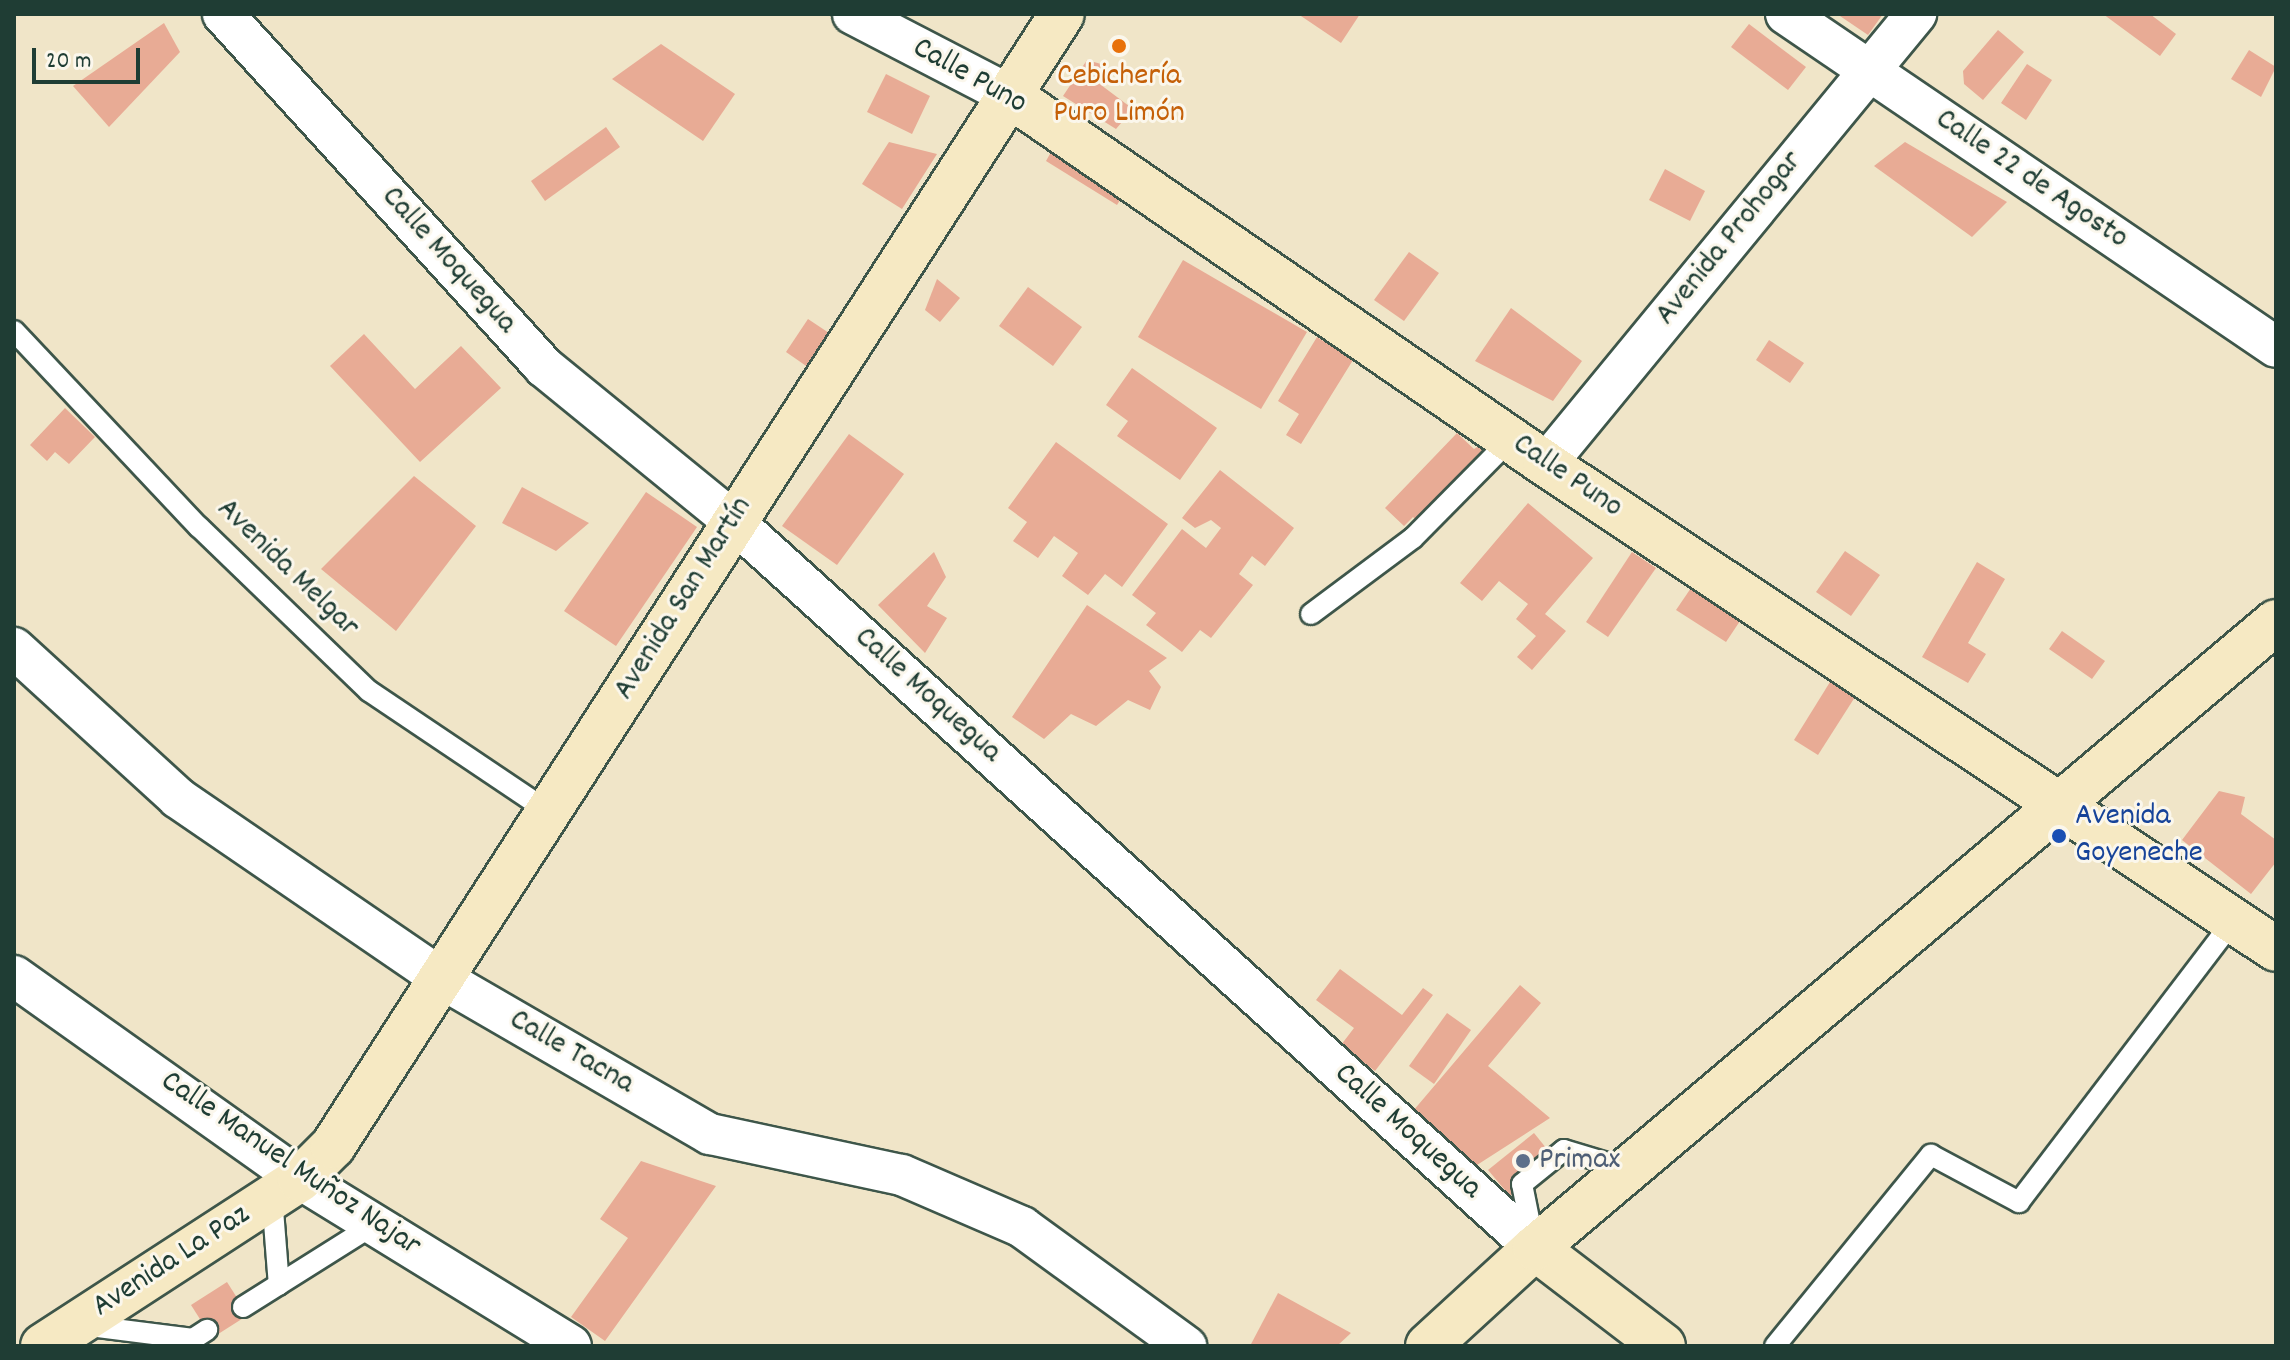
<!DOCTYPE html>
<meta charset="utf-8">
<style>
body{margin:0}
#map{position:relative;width:2290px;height:1360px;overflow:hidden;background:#f0e5c8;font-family:Dekko,sans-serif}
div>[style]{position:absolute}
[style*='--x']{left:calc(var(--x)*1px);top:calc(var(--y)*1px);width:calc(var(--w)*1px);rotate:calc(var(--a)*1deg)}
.building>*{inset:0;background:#e8ab95}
.roads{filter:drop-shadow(2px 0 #3e564a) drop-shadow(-2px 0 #3e564a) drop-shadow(0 2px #3e564a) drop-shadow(0 -2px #3e564a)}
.lane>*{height:20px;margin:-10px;padding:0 10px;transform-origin:10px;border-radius:10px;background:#fff}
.street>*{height:40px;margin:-20px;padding:0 20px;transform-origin:20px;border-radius:20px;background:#fff}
.secondary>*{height:44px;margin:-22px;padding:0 22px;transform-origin:22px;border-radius:22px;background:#f6e9c3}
.dots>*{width:22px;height:22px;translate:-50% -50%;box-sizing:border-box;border:4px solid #fbf7ec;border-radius:50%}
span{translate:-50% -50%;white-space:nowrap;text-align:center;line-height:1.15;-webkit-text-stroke:6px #fbf7ec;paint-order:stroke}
.street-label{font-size:32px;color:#1f3d34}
.food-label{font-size:32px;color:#c56008}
.transit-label{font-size:32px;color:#164399}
.left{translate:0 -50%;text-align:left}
.service-label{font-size:32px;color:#4e5e75}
.frame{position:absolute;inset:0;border:16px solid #1f3d34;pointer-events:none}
.scale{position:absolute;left:32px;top:48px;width:108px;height:36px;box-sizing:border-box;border:4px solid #1f3d34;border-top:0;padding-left:10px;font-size:24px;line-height:28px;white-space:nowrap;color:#1f3d34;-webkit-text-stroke:6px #fbf7ec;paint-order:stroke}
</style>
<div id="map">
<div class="building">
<div style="clip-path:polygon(1298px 14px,1360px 14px,1341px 43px)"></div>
<div style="clip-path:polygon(1837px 14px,1883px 14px,1868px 35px)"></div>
<div style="clip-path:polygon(2103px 14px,2150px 14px,2176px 34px,2160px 56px)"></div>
<div style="clip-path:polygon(164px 23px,180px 52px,109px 127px,73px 86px)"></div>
<div style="clip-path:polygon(1749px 24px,1806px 67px,1788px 90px,1731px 47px)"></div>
<div style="clip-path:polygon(1998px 30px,2024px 52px,1983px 100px,1964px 84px,1963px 71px)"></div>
<div style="clip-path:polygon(661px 44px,735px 94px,703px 141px,612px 79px)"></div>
<div style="clip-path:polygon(2249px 50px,2276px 67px,2261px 97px,2231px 79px)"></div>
<div style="clip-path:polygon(1087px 60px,1101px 64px,1097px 82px,1133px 109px,1116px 129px,1063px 96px)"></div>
<div style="clip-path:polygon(2027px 64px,2052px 80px,2026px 120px,2001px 103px)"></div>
<div style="clip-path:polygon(886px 74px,930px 96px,912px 134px,867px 112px)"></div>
<div style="clip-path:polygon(606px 127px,620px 147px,545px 201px,531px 181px)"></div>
<div style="clip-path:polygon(889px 142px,937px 154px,902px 209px,862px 184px)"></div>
<div style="clip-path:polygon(1905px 142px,2007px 202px,1972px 237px,1874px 166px)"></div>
<div style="clip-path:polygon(1055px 145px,1127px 189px,1117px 205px,1046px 161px)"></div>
<div style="clip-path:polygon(1665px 169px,1705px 191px,1690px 221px,1649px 200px)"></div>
<div style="clip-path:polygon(1409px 252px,1439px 273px,1404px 321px,1374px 300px)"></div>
<div style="clip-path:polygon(1183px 260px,1307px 332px,1261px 409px,1138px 337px)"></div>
<div style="clip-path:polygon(937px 279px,960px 298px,940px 322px,925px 310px)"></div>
<div style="clip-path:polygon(1028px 287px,1082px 327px,1053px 366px,999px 326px)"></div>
<div style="clip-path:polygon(1511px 308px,1582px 361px,1553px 401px,1475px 361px)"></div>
<div style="clip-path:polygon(808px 319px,835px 337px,812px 370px,786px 352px)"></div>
<div style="clip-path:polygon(364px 334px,415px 389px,461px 346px,501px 388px,420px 462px,330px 366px)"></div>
<div style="clip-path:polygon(1317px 337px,1353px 360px,1301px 444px,1286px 435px,1299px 414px,1278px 401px)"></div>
<div style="clip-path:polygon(1769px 340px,1804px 363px,1790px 383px,1756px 360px)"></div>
<div style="clip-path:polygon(1132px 368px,1217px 428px,1180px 480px,1117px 436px,1128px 421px,1106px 405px)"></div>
<div style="clip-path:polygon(65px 408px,95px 437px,69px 464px,55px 452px,47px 461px,30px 445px)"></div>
<div style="clip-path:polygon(1457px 433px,1474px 449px,1488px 440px,1501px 453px,1427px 530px,1413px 517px,1404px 526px,1385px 508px)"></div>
<div style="clip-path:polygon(849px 434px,904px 474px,837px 565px,782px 526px)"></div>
<div style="clip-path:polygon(1056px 442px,1168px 524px,1122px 587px,1105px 574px,1088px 595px,1062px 576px,1078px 553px,1054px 536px,1038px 558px,1013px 541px,1027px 522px,1008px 508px)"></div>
<div style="clip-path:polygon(1220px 470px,1294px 528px,1265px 566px,1252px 556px,1239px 574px,1253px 585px,1211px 638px,1200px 630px,1182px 652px,1146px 625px,1156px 613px,1132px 595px,1182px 529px,1206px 548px,1221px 528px,1211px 520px,1195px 528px,1182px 518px)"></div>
<div style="clip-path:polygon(414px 476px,476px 526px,396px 631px,321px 569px)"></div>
<div style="clip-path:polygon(522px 487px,589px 523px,556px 551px,502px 523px)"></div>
<div style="clip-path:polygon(646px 492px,697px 527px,616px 646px,564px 611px)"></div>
<div style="clip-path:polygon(1528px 503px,1593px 558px,1545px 614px,1566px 631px,1532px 670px,1517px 657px,1536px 636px,1516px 619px,1528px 604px,1499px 581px,1482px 601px,1460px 583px)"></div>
<div style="clip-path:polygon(1845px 551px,1880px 575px,1851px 616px,1816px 592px)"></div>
<div style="clip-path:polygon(934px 552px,946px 577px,927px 606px,947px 618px,925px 653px,878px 605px)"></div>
<div style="clip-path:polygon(1632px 552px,1656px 568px,1608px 637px,1586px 622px)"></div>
<div style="clip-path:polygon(1977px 562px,2005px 579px,1968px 643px,1986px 654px,1968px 683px,1922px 657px)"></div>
<div style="clip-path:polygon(1691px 588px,1740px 621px,1726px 642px,1676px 610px)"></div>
<div style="clip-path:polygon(1087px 605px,1167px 658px,1149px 671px,1161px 687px,1150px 710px,1128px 700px,1096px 726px,1071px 714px,1044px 739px,1012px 717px)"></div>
<div style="clip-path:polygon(2062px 631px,2105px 661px,2092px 679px,2049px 649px)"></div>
<div style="clip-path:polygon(1830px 682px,1855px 697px,1818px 755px,1794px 740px)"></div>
<div style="clip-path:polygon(2219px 791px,2245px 797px,2241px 814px,2276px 840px,2276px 862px,2251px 894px,2182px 840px)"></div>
<div style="clip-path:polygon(1340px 969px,1402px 1015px,1423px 988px,1433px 995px,1375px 1071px,1341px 1045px,1354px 1028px,1316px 1000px)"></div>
<div style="clip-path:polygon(1520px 985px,1541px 1003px,1488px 1066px,1550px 1118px,1477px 1165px,1413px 1111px)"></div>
<div style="clip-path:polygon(1447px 1013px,1471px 1030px,1434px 1084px,1409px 1066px)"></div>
<div style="clip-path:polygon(1534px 1133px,1555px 1159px,1510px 1196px,1488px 1170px)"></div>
<div style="clip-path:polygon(641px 1161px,716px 1186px,605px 1341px,571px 1317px,628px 1238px,600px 1219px)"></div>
<div style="clip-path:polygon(227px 1282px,248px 1315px,212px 1338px,191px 1305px)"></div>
<div style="clip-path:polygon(1278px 1293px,1351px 1333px,1337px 1346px,1250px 1346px)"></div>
</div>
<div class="roads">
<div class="lane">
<div style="--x:14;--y:331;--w:270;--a:46.7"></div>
<div style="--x:199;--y:527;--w:236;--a:44"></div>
<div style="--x:369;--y:691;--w:217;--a:33.9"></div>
<div style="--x:1311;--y:614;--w:127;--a:-36.7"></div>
<div style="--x:1413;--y:538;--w:138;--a:-45.3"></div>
<div style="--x:272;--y:1197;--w:88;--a:85.5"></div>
<div style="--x:1533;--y:1239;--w:56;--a:-101.3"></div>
<div style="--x:1522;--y:1184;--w:54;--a:-39"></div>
<div style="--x:1564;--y:1150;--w:66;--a:16.8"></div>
<div style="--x:243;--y:1307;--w:154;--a:-32.2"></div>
<div style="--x:82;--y:1325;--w:112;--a:7.2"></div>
<div style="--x:193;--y:1339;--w:17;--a:-33"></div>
<div style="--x:1775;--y:1346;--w:247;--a:-50.8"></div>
<div style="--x:1931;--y:1155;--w:100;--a:28.1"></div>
<div style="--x:2019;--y:1202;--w:353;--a:-52.7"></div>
</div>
<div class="street">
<div style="--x:223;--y:14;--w:477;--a:47.7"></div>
<div style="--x:544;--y:367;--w:244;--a:39.2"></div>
<div style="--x:733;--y:521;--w:1082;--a:42.19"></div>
<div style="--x:853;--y:14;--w:176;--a:27.4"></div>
<div style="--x:1786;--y:14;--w:592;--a:34.2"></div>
<div style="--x:1546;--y:464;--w:583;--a:-50.57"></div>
<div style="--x:14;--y:648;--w:222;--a:42.4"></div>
<div style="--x:178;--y:798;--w:322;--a:34.4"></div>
<div style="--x:444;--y:980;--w:307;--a:30.1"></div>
<div style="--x:710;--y:1134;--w:196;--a:12.1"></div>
<div style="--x:902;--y:1175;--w:131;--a:23.4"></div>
<div style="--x:1022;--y:1227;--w:203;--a:36"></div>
<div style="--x:14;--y:976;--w:351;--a:35.4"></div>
<div style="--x:300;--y:1179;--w:318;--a:31.6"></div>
</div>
<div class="secondary">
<div style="--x:1009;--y:95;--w:652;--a:34.49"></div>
<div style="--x:1546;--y:464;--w:876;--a:33.6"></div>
<div style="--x:1535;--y:1248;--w:161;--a:37.4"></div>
<div style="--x:43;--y:1346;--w:306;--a:-33"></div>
<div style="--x:300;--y:1179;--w:47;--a:-45"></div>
<div style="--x:333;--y:1146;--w:1346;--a:-57.22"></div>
<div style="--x:1428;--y:1346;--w:145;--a:-42.5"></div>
<div style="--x:1535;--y:1248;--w:970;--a:-40.19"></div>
</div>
</div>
<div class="dots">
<div style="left:1119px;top:46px;background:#e8710a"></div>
<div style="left:2059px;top:836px;background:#1a4fb4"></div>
<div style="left:1523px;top:1161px;background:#5c6f8a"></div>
</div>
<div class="street-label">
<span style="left:969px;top:77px;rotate:29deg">Calle Puno</span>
<span style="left:2031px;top:180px;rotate:34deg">Calle 22 de Agosto</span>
<span style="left:1730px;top:239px;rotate:-51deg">Avenida Prohogar</span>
<span style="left:448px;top:261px;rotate:48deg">Calle Moquegua</span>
<span style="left:1567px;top:477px;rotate:34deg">Calle Puno</span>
<span style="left:287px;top:569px;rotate:44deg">Avenida Melgar</span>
<span style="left:684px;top:599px;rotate:-58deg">Avenida San Martín</span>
<span style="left:927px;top:696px;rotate:42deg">Calle Moquegua</span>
<span style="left:571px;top:1053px;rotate:30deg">Calle Tacna</span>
<span style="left:1407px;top:1132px;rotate:42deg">Calle Moquegua</span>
<span style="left:290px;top:1165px;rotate:34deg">Calle Manuel Muñoz Najar</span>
<span style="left:172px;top:1262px;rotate:-33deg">Avenida La Paz</span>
</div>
<div class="food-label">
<span style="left:1119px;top:96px">Cebichería<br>Puro Limón</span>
</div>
<div class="transit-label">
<span class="left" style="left:2075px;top:836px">Avenida<br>Goyeneche</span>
</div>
<div class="service-label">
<span class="left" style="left:1539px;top:1161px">Primax</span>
</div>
<div class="frame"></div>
<div class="scale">20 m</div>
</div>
